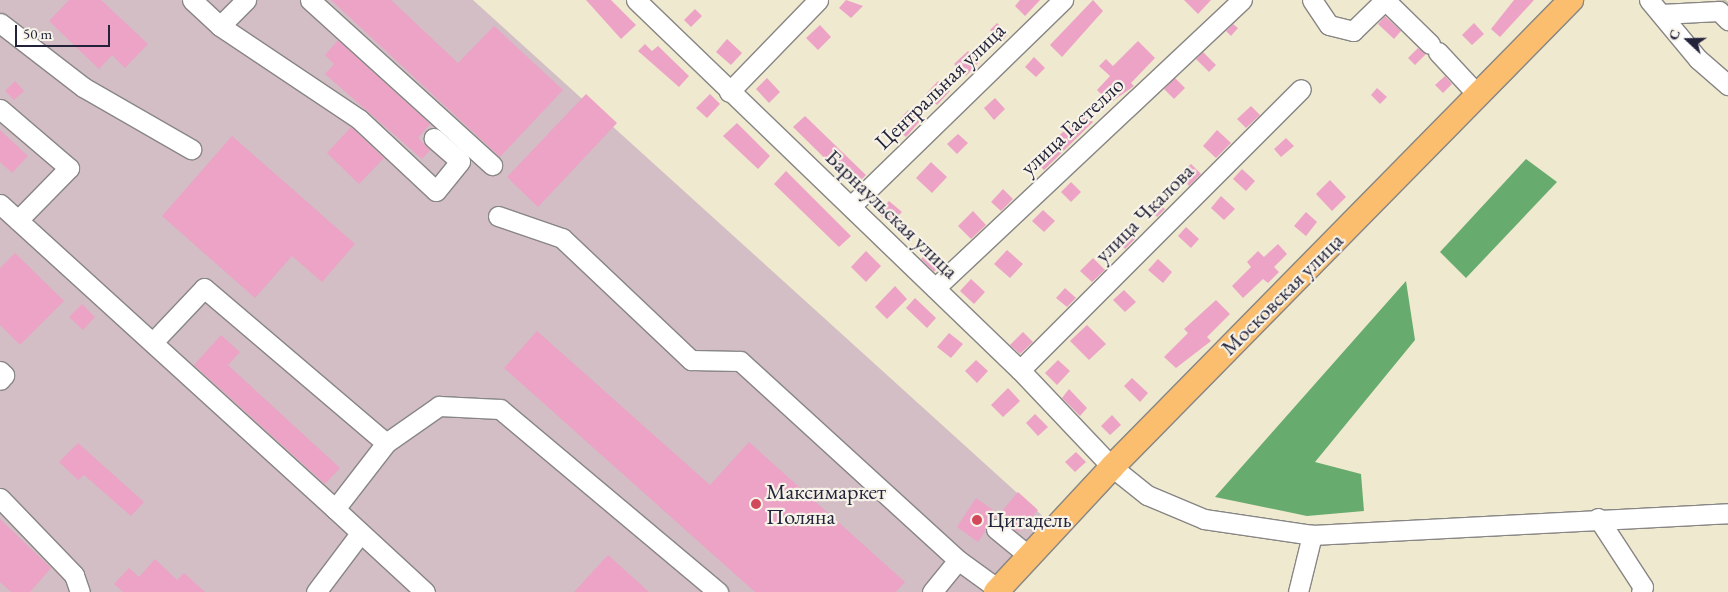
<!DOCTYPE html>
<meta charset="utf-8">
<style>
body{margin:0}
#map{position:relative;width:1728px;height:592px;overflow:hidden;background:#efe9cf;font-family:"EB Garamond",serif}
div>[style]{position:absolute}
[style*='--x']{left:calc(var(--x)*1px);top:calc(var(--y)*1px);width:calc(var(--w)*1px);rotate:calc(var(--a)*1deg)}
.industrial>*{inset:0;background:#d2bec4}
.forest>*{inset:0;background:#68ab6f}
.building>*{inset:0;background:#eca3c5}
.minor-tunnel>*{height:19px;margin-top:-9.5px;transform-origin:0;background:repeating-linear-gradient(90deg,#c6c1b1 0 19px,transparent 0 28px)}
.roads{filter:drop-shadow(1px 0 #888685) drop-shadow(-1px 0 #888685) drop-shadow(0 1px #888685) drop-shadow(0 -1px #888685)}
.minor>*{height:19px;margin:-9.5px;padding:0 9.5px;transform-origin:9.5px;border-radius:9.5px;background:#fff}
.major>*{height:24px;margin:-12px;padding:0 12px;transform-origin:12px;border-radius:12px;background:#fabe6e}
.dots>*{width:14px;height:14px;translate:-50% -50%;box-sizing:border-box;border:2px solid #f7f3e8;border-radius:50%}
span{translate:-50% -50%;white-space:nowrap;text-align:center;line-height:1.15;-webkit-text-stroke:4.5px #f7f3e8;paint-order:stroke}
.street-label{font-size:22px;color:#22223b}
.poi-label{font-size:22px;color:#22223b}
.left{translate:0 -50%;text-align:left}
.north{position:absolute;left:1663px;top:15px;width:50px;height:50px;-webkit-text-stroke:4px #f7f3e8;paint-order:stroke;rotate:291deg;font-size:14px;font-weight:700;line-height:20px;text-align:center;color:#22223b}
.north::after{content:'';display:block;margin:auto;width:18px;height:22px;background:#22223b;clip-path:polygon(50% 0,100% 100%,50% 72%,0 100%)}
.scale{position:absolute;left:15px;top:25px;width:95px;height:22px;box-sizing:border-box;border:2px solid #22223b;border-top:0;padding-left:6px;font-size:15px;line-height:18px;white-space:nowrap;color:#22223b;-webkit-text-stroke:4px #f7f3e8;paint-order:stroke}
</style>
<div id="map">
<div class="industrial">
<div style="clip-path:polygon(0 0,473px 0,1046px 519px,990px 592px,0 592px)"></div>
</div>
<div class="forest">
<div style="clip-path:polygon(1526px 159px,1557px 182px,1466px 278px,1440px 252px)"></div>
<div style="clip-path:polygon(1406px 281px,1415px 340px,1315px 462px,1361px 474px,1364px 511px,1307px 516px,1215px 497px)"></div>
</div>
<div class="building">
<div style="clip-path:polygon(69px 0,101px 0,148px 44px,125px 68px,112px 55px,99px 69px,49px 21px)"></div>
<div style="clip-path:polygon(331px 0,391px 0,458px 63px,494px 26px,563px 90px,500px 157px)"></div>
<div style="clip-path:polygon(586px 0,611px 0,636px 25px,621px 39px)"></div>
<div style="clip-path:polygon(846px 0,863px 6px,851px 18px,839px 8px)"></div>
<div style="clip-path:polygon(1020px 0,1040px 0,1025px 16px,1015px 6px)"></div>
<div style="clip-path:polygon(1093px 0,1103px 11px,1062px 57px,1050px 45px)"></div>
<div style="clip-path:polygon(1184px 0,1211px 0,1198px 14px)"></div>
<div style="clip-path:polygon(1514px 0,1534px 0,1500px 37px,1491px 29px)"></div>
<div style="clip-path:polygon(695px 9px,702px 16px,691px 27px,684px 20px)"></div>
<div style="clip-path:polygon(1385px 16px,1401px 31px,1394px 39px,1378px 24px)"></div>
<div style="clip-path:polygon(997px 23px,1008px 34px,1001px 42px,990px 30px)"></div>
<div style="clip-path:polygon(1474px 23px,1484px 34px,1472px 45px,1462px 35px)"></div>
<div style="clip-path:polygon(1233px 24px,1238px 28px,1231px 36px,1226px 31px)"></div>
<div style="clip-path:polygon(820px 25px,831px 37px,818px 50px,806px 38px)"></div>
<div style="clip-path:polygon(727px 39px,742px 53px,731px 65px,716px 52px)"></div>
<div style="clip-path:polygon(338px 40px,430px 124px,418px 138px,430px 150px,422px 159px,325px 74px,334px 64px,325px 55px)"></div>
<div style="clip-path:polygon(1138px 41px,1155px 58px,1131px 83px,1134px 86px,1110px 103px,1097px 90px,1110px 76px,1099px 66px,1106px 59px,1113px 66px)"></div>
<div style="clip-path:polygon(645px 44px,652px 51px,658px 46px,689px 76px,679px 87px,638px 51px)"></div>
<div style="clip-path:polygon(1418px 48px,1426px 54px,1415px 65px,1408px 58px)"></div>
<div style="clip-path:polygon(968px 51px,979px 62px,966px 76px,954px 64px)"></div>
<div style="clip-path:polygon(1203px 52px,1216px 65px,1209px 72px,1196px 59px)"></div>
<div style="clip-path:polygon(1034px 57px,1045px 68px,1036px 77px,1025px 67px)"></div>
<div style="clip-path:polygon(1445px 76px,1452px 84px,1443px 93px,1435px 85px)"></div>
<div style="clip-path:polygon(767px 78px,780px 92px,769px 103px,756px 89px)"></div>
<div style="clip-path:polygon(1175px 78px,1185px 88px,1174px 99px,1164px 89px)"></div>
<div style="clip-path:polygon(15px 81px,24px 91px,14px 100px,5px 91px)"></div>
<div style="clip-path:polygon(938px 81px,950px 91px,937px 105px,926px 94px)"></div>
<div style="clip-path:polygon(1377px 88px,1387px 97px,1380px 104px,1371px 95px)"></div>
<div style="clip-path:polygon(586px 94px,617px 123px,538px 207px,507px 177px)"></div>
<div style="clip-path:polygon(710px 94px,720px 104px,707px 118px,696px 108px)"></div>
<div style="clip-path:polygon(995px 98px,1005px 109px,994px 120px,984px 108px)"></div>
<div style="clip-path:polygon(1251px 106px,1260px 115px,1246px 128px,1237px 119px)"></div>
<div style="clip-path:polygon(908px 110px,920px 121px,906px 137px,894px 126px)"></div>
<div style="clip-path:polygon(1084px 113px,1093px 122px,1044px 170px,1033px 159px)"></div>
<div style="clip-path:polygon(805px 116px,866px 175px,854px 187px,793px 127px)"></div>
<div style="clip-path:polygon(737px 123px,770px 156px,758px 169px,723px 136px)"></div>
<div style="clip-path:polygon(351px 127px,384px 158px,359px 184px,327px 153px)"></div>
<div style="clip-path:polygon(0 130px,28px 156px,12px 173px,0 162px)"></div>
<div style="clip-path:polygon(1217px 130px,1231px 143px,1216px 158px,1203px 146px)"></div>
<div style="clip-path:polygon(958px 134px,968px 143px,957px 154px,947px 144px)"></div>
<div style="clip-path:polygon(232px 136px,355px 244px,322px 282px,292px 256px,255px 298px,162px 216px)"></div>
<div style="clip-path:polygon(1286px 138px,1294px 146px,1281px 157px,1274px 149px)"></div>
<div style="clip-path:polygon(931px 162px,947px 177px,932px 193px,916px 178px)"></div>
<div style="clip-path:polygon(1191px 164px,1201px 174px,1189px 186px,1179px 175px)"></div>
<div style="clip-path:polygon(1242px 169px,1255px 181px,1246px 191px,1233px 179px)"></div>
<div style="clip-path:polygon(786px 171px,851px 236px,839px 247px,774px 184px)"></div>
<div style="clip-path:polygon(1330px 180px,1346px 197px,1332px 211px,1316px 194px)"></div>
<div style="clip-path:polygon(1071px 182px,1081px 192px,1071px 202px,1061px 192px)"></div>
<div style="clip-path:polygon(1003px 189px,1013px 199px,1001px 211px,991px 202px)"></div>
<div style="clip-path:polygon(1221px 196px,1235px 209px,1224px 220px,1211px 208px)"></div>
<div style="clip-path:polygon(1154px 199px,1165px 209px,1157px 217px,1147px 207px)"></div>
<div style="clip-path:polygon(889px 201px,902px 212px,890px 224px,878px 213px)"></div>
<div style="clip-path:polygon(1043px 210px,1055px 221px,1044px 232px,1032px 221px)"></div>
<div style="clip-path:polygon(973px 211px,986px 225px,971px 239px,958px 226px)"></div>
<div style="clip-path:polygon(1306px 212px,1317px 222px,1306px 236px,1294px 226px)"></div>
<div style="clip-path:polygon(1186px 227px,1199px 239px,1191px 248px,1178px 236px)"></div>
<div style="clip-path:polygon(1128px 230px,1136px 238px,1125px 249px,1117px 241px)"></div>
<div style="clip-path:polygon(1278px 244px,1287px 254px,1274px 267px,1279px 272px,1268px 283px,1263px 279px,1243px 298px,1232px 286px,1251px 267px,1247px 262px,1258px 251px,1264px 257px)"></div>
<div style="clip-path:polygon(929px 250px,943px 262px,934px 272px,921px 259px)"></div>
<div style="clip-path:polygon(1007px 250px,1023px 264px,1010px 278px,994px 264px)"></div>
<div style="clip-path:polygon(866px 251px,881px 266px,866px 282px,851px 267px)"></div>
<div style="clip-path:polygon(15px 253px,64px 301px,20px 345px,0 325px,0 268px)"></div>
<div style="clip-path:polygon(1093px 258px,1105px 270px,1092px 282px,1080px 271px)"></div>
<div style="clip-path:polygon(1158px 259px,1172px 272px,1163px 283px,1148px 270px)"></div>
<div style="clip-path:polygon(971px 279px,985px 292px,974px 304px,960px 291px)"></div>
<div style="clip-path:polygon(895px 286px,907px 299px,887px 319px,875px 307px)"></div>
<div style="clip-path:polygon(1065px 288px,1076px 298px,1067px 307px,1056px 298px)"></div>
<div style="clip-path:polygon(1124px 290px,1136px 302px,1125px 312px,1113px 300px)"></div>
<div style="clip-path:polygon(915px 298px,936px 318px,927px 328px,906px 308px)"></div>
<div style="clip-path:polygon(1216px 300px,1230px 314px,1207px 337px,1211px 341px,1176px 368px,1164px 357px,1188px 333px,1184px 329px)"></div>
<div style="clip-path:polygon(82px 304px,95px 317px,83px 330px,69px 317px)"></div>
<div style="clip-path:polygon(1087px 325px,1106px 344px,1089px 360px,1070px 341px)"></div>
<div style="clip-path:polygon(537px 331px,710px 485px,749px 442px,905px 582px,896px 592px,755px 592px,504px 368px)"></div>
<div style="clip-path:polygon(1023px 332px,1033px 342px,1020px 354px,1010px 345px)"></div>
<div style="clip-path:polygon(949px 333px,963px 344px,951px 358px,937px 347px)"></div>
<div style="clip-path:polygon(221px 335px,240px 352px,228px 365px,340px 468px,325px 484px,194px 365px)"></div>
<div style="clip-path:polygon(976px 360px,988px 371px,977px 383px,965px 371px)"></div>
<div style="clip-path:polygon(1058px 360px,1070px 371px,1057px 385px,1045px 373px)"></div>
<div style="clip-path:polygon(1132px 378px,1148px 393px,1140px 402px,1124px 386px)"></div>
<div style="clip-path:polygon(1008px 388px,1020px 401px,1003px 417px,991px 405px)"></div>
<div style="clip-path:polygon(1069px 389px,1087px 408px,1080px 416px,1062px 398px)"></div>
<div style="clip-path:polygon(1035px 414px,1048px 427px,1038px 436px,1026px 423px)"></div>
<div style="clip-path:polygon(1112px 415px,1121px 425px,1110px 435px,1101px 426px)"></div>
<div style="clip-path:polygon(78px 443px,144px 502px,131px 516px,84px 475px,78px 480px,59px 462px)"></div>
<div style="clip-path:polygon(1076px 452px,1086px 462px,1075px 472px,1065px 462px)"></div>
<div style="clip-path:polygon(1018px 492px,1038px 510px,1018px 532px,997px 517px)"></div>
<div style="clip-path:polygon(976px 498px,997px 513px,978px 542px,957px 527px)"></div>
<div style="clip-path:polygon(0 519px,51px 568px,30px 592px,11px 592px,0 582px)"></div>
<div style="clip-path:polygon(608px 555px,649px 592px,574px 592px)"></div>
<div style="clip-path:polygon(155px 559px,177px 580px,184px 573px,205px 592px,123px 592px,114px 584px,129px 568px,139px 577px)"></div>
</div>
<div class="minor-tunnel">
<div style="--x:1719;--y:11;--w:13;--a:-48"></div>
</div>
<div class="roads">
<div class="minor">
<div style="--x:192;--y:0;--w:38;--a:43"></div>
<div style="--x:220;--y:26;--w:167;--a:33.8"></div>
<div style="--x:359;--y:119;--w:105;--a:43.1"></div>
<div style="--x:436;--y:191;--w:38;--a:-51"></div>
<div style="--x:460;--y:161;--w:35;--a:-139"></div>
<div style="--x:310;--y:0;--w:246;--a:42.2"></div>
<div style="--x:636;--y:0;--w:533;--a:43.94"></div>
<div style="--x:1020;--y:370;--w:134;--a:46.5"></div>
<div style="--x:1112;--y:467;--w:45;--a:38.7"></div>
<div style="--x:1147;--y:495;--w:62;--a:22.8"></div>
<div style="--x:1204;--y:519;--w:109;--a:8.4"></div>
<div style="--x:1312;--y:535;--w:417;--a:-3"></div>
<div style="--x:1312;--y:0;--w:30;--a:56"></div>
<div style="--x:1329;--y:25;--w:25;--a:14"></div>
<div style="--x:1353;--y:31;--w:45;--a:-44.1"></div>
<div style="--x:1385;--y:0;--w:63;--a:44.4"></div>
<div style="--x:1649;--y:0;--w:77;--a:50.3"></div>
<div style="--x:1698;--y:59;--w:40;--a:41"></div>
<div style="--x:1661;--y:14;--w:58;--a:-3"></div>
<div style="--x:1719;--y:11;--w:13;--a:45"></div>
<div style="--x:0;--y:23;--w:105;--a:37.6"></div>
<div style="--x:83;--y:87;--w:125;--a:29.9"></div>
<div style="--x:220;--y:26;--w:37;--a:-45"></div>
<div style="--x:1438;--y:52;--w:59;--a:47.1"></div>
<div style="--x:729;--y:92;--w:128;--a:-45.9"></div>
<div style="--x:0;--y:109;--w:91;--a:40.5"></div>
<div style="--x:69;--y:168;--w:73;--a:134.4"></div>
<div style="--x:0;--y:204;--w:453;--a:42.3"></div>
<div style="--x:851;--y:206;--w:296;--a:-44.2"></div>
<div style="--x:498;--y:216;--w:68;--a:19"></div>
<div style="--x:562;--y:238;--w:178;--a:43.4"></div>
<div style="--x:691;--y:360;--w:49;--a:1.2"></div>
<div style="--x:740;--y:361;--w:295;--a:42.4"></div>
<div style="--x:958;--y:560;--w:49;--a:35.9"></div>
<div style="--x:935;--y:288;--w:421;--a:-43.2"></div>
<div style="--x:153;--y:342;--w:74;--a:-46.6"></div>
<div style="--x:204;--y:288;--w:239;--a:40.4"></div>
<div style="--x:1020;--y:370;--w:397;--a:-45"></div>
<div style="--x:0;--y:371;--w:6;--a:45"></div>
<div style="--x:4;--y:375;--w:6;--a:129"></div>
<div style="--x:0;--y:498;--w:107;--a:46.1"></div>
<div style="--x:74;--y:575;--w:18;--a:71"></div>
<div style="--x:1598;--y:518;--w:82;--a:56.9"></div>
<div style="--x:1643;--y:587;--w:5;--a:112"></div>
<div style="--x:996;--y:529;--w:43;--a:39.3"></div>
<div style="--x:316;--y:592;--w:71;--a:-53"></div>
<div style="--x:425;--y:592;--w:122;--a:-137.3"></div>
<div style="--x:335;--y:509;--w:83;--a:-52.3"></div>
<div style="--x:386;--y:443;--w:65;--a:-34.9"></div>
<div style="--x:439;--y:406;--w:61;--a:2.8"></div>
<div style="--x:500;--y:409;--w:285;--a:40"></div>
<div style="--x:932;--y:592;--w:41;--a:-50.9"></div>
<div style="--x:1298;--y:592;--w:59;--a:-76.2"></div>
</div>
<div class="major">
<div style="--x:996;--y:592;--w:171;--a:-47.1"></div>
<div style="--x:1112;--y:467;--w:655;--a:-45.49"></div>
</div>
</div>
<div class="dots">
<div style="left:756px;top:504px;background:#d1495b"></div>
<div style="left:977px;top:520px;background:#d1495b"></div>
</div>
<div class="street-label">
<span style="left:940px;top:86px;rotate:-44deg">Центральная улица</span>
<span style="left:1072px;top:126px;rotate:-43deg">улица Гастелло</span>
<span style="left:1144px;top:213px;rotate:-45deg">улица Чкалова</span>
<span style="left:892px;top:214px;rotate:44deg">Барнаульская улица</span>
<span style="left:1282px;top:294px;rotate:-45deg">Московская улица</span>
</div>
<div class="poi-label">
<span class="left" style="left:766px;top:504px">Максимаркет<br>Поляна</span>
<span class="left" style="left:987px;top:520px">Цитадель</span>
</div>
<div class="north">С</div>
<div class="scale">50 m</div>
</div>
